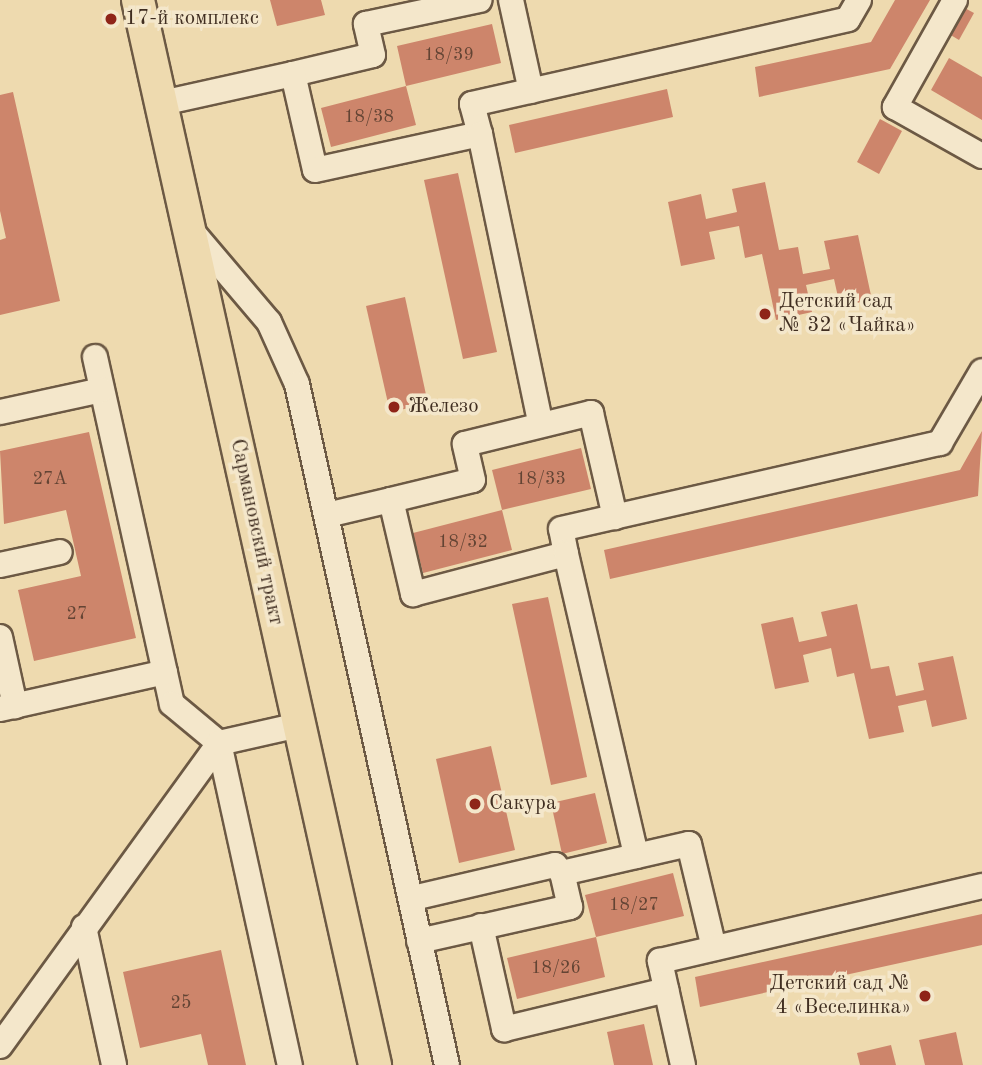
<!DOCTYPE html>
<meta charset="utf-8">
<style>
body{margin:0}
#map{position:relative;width:982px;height:1065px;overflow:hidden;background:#eedaaf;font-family:"Old Standard TT",serif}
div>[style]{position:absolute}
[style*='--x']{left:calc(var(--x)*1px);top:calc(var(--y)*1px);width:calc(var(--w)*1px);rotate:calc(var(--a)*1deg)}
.building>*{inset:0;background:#cd856b}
.roads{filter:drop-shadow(2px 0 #6c5944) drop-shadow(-2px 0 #6c5944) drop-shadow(0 2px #6c5944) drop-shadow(0 -2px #6c5944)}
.minor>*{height:24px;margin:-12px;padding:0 12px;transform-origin:12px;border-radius:12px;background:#f4e7cb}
.major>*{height:32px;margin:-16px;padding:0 16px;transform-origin:16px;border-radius:16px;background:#eedaaf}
.dots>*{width:19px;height:19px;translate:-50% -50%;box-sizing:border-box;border:4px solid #f4e7cb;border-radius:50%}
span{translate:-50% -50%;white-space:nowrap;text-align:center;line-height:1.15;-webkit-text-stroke:7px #f4e7cb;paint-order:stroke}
.number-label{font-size:18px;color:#634434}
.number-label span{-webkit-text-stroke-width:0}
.poi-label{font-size:21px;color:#402e21}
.left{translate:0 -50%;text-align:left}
.right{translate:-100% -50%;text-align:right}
.street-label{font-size:21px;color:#402e21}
</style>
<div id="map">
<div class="building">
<div style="clip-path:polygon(270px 0,321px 0,325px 15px,277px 26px)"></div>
<div style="clip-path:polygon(895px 0,930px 0,890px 69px,759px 97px,755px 67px,871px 42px)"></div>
<div style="clip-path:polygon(959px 5px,974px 13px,959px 40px,944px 31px)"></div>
<div style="clip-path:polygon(492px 24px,501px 63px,406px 86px,416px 125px,331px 147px,321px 108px,406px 86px,397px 46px)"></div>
<div style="clip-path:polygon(949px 58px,982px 77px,982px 120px,931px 90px)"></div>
<div style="clip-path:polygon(667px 89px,673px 117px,515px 153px,509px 125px)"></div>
<div style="clip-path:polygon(13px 92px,60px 301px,0 315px,0 240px,6px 238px,0 211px,0 95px)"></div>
<div style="clip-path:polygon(880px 119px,902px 131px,879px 174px,857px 162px)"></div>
<div style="clip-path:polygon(458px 173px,497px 352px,463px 359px,424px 180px)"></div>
<div style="clip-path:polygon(765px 182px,779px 250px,798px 247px,803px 274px,830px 269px,824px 241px,858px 235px,872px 300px,840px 306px,834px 279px,806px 285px,812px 312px,776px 320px,762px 254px,745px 258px,739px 226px,709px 232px,715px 259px,681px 266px,668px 202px,701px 194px,706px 219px,737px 212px,732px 189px)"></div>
<div style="clip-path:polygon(405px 297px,428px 404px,390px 412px,366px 306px)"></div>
<div style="clip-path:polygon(982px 431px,978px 496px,610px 579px,604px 550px,960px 470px)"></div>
<div style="clip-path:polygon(89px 432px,136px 638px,34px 661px,18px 590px,81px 576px,66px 510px,4px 524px,0 451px)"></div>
<div style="clip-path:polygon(581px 448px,591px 489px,502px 510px,492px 470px)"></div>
<div style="clip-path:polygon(502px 510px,512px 550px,423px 573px,413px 533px)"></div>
<div style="clip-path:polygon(548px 597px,587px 777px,551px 785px,512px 604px)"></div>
<div style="clip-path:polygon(857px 604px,871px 669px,889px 666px,896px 696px,924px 690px,918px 663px,953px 656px,967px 719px,932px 727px,926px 700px,898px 706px,904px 732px,869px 739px,854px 673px,837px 677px,831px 648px,803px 655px,809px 682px,775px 689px,761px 624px,793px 617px,799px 642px,827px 636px,821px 612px)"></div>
<div style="clip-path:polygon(491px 746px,515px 850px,459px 863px,436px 759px)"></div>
<div style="clip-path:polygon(595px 793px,607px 843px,562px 854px,551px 803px)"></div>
<div style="clip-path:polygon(673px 873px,684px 916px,596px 937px,585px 895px)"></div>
<div style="clip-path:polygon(982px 914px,982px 945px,700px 1007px,695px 977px)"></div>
<div style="clip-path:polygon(596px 937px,605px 977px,517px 999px,507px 958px)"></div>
<div style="clip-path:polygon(221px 950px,246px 1065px,208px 1065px,201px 1034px,140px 1048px,123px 972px)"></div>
<div style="clip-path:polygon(644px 1024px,653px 1065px,614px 1065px,607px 1032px)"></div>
<div style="clip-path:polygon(956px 1032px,963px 1065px,925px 1065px,919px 1040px)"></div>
<div style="clip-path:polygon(891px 1045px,896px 1065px,860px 1065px,857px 1053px)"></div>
</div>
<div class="roads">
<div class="minor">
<div style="--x:511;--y:0;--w:93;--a:77.6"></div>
<div style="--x:955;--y:0;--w:123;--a:119.3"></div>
<div style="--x:895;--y:107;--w:100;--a:29.4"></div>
<div style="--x:293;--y:74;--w:82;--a:-13.4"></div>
<div style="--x:373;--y:55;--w:32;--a:-103"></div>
<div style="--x:366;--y:24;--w:116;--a:-11.9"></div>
<div style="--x:162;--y:103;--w:134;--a:-12.5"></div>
<div style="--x:293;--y:74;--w:98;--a:77.1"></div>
<div style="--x:315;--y:170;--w:169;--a:-12.3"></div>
<div style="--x:480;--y:134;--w:31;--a:-105"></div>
<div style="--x:472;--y:104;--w:385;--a:-12.7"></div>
<div style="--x:848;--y:19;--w:22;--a:-60"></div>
<div style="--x:480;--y:134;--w:297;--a:78.2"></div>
<div style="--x:190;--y:229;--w:122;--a:49.7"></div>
<div style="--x:269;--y:322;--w:68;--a:65.7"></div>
<div style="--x:297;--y:384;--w:697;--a:77.58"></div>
<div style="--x:95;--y:357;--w:355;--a:77.5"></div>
<div style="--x:172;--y:704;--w:61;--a:39.7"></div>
<div style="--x:219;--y:743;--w:330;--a:77.6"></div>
<div style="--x:0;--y:412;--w:104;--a:-12.2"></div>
<div style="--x:391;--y:500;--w:84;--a:-13.7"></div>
<div style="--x:473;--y:480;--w:37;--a:-103"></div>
<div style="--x:465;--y:444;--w:130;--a:-13.8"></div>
<div style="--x:591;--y:413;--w:107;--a:77"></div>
<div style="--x:327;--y:515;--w:66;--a:-13.2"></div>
<div style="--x:391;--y:500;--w:97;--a:76.8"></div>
<div style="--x:413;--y:594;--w:158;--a:-14.7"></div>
<div style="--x:566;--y:554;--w:25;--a:-101"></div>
<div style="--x:561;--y:529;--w:389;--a:-12.8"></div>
<div style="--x:940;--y:443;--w:83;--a:-59.7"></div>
<div style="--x:566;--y:554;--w:310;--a:76.9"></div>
<div style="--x:0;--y:565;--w:61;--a:-12.2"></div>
<div style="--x:0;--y:637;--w:71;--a:77.7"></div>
<div style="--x:0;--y:709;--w:169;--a:-12.6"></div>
<div style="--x:413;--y:898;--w:146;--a:-13.1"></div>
<div style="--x:555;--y:865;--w:11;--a:49"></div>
<div style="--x:481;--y:926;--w:106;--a:77.4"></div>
<div style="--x:504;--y:1029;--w:167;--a:-13.5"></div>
<div style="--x:84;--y:927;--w:141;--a:77.7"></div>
<div style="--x:419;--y:941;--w:155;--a:-12.7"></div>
<div style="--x:570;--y:907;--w:35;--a:-103"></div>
<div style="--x:562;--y:873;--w:130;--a:-12.9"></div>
<div style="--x:689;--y:844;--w:107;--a:76.5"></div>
<div style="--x:0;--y:1046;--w:374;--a:-54.1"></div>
<div style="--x:219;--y:743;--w:82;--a:-12.7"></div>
<div style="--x:683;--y:1065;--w:107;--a:-102.5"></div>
<div style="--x:660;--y:961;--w:331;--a:-13.1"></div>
</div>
<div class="major">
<div style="--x:138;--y:0;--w:1091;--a:77.45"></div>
</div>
</div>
<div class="dots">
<div style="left:111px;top:19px;background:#8f2418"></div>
<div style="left:765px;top:314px;background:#8f2418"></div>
<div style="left:394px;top:407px;background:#8f2418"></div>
<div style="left:475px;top:804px;background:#8f2418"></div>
<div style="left:925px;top:996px;background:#8f2418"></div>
</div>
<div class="number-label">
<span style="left:449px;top:55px">18/39</span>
<span style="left:369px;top:117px">18/38</span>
<span style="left:50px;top:479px">27А</span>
<span style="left:541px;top:479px">18/33</span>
<span style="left:463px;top:542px">18/32</span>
<span style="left:77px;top:614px">27</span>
<span style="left:634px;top:905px">18/27</span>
<span style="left:556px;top:968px">18/26</span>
<span style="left:181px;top:1003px">25</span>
</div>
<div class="poi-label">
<span class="left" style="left:125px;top:19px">17-й комплекс</span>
<span class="left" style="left:779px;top:314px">Детский сад<br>№ 32 «Чайка»</span>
<span class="left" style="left:408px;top:407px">Железо</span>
<span class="left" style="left:489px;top:804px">Сакура</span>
<span class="right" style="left:911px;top:996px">Детский сад №<br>4 «Веселинка»</span>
</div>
<div class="street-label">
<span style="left:256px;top:532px;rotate:78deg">Сармановский тракт</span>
</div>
</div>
